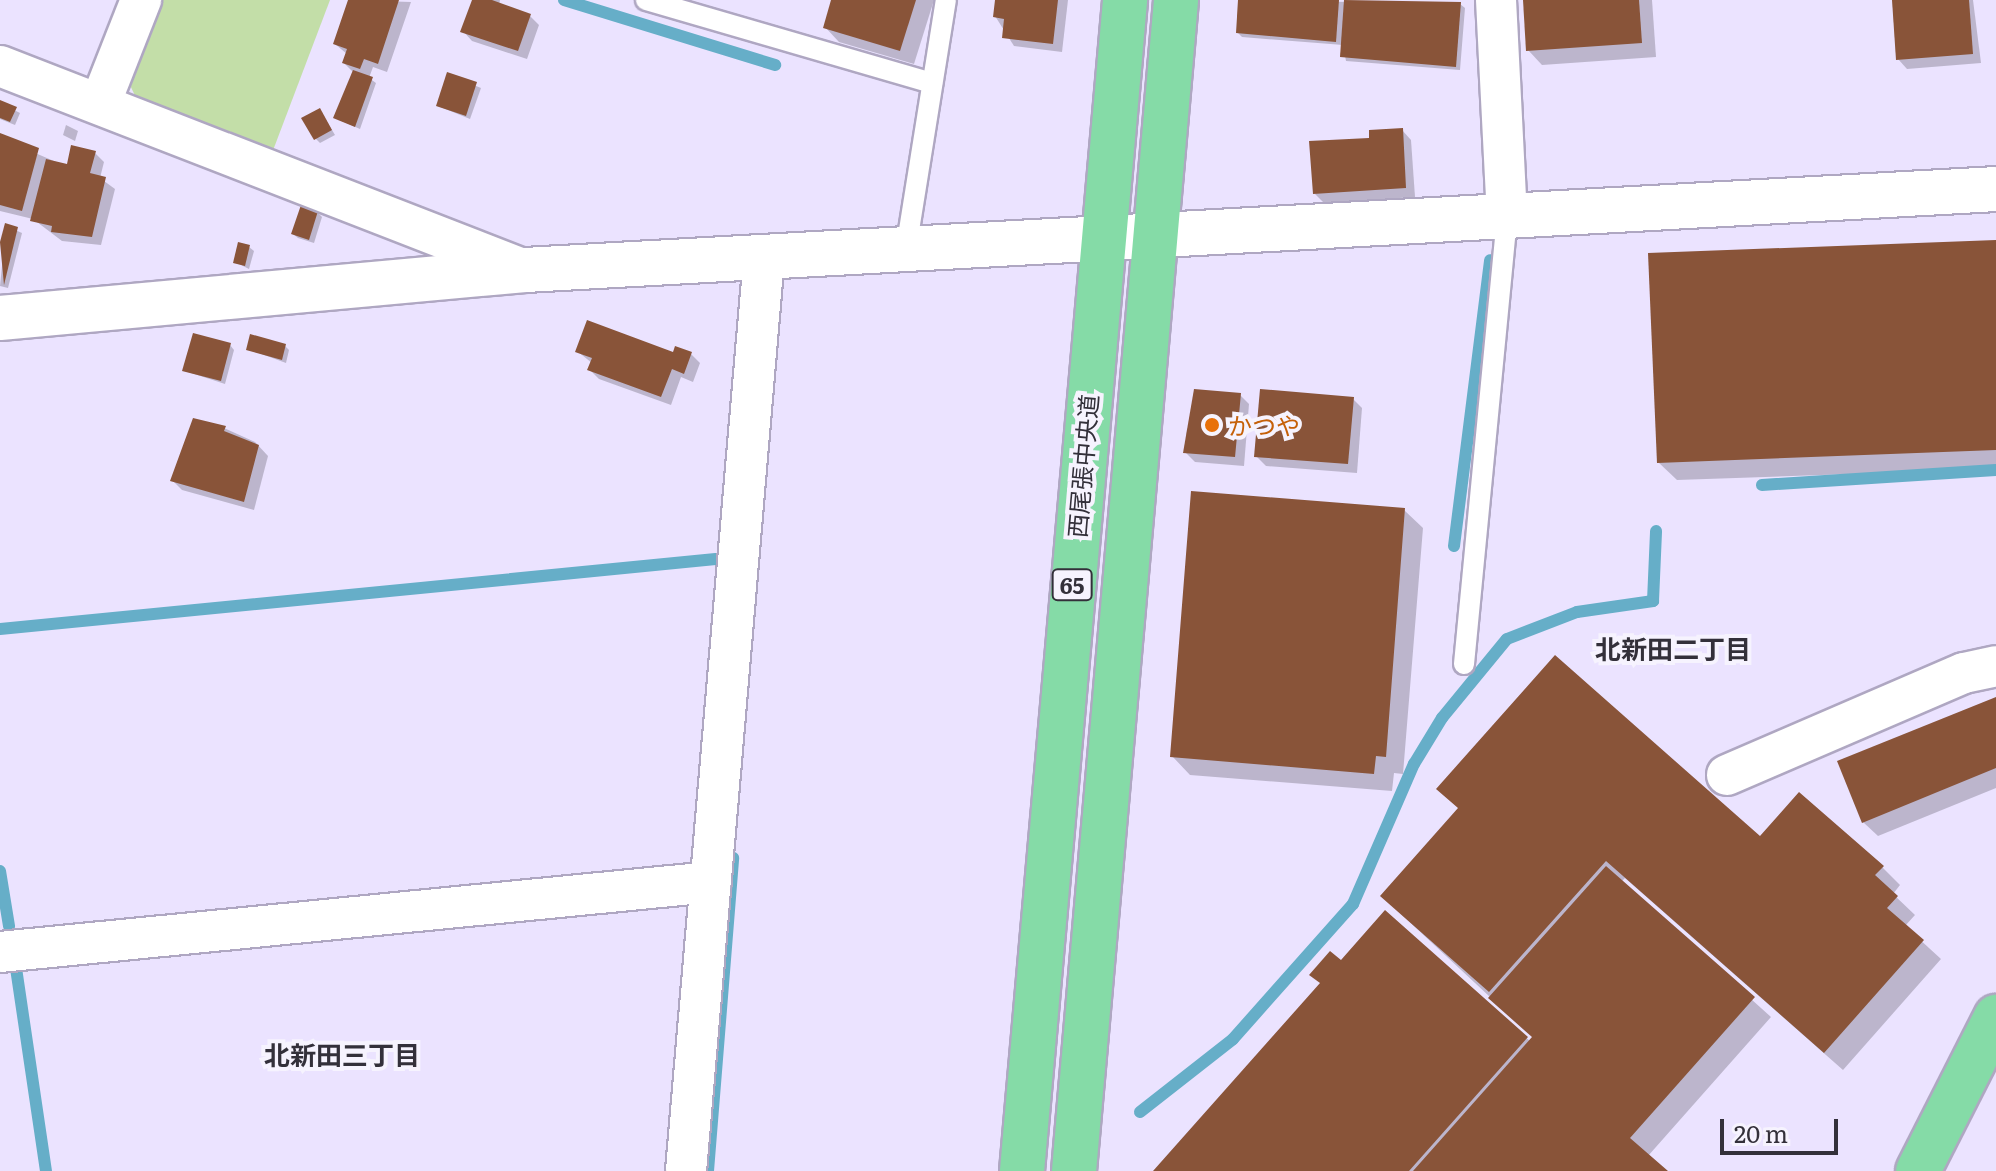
<!DOCTYPE html>
<meta charset="utf-8">
<style>
body{margin:0}
#map{position:relative;width:1996px;height:1171px;overflow:hidden;background:#ebe3ff;font-family:Literata,"Noto Sans JP",serif}
div>[style]{position:absolute}
[style*='--x']{left:calc(var(--x)*1px);top:calc(var(--y)*1px);width:calc(var(--w)*1px);rotate:calc(var(--a)*1deg)}
.green>*{inset:0;background:#c3dea8}
.shadow>*{inset:0;background:#0003}
.stream>*{height:12px;margin:-6px;padding:0 6px;transform-origin:6px;border-radius:6px;background:#66aec8}
.building>*{inset:0;background:#895439}
.roads{filter:drop-shadow(2px 0 #afa7c2) drop-shadow(-2px 0 #afa7c2) drop-shadow(0 2px #afa7c2) drop-shadow(0 -2px #afa7c2)}
.service>*{height:20px;margin:-10px;padding:0 10px;transform-origin:10px;border-radius:10px;background:#fff}
.minor>*{height:40px;margin:-20px;padding:0 20px;transform-origin:20px;border-radius:20px;background:#fff}
.tertiary>*{height:44px;margin:-22px;padding:0 22px;transform-origin:22px;border-radius:22px;background:#fff}
.primary>*{height:44px;margin:-22px;padding:0 22px;transform-origin:22px;border-radius:22px;background:#85dba7}
.dots>*{width:22px;height:22px;translate:-50% -50%;box-sizing:border-box;border:4px solid #f6f3fe;border-radius:50%}
span{translate:-50% -50%;white-space:nowrap;text-align:center;line-height:1.15;-webkit-text-stroke:8px #f6f3fe;paint-order:stroke}
.shield-label span{padding:2px 6px;background:#f6f3fe;border:2px solid;border-radius:6px;-webkit-text-stroke-width:0}
.shield-label{font-size:22px;color:#33303a;font-weight:700}
.food-label{font-size:24px;color:#c56008}
.left{translate:0 -50%;text-align:left}
.street-label{font-size:24px;color:#33303a}
.neighbourhood-label{font-size:26px;color:#33303a;font-weight:700}
.scale{position:absolute;left:1720px;top:1119px;width:118px;height:36px;box-sizing:border-box;border:4px solid #33303a;border-top:0;padding-left:10px;font-size:24px;line-height:28px;white-space:nowrap;color:#33303a;-webkit-text-stroke:6px #f6f3fe;paint-order:stroke}
</style>
<div id="map">
<div class="green">
<div style="clip-path:polygon(163px 0,330px 0,272px 153px,139px 104px,129px 83px)"></div>
</div>
<div class="shadow">
<div style="clip-path:polygon(350px 0,411px 2px,387px 72px,373px 67px,369px 78px,376px 83px,360px 129px,335px 118px,354px 73px,344px 63px,347px 54px,335px 44px)"></div>
<div style="clip-path:polygon(474px 0,500px 0,499px 5px,529px 15px,539px 25px,527px 59px,472px 41px,463px 31px)"></div>
<div style="clip-path:polygon(833px 0,934px 0,914px 64px,839px 42px,825px 27px)"></div>
<div style="clip-path:polygon(997px 0,1068px 0,1062px 52px,1014px 46px,995px 16px)"></div>
<div style="clip-path:polygon(1240px 0,1460px 4px,1465px 8px,1460px 70px,1346px 61px,1343px 45px,1242px 37px,1238px 33px)"></div>
<div style="clip-path:polygon(1525px 0,1652px 0,1656px 57px,1542px 65px,1528px 50px)"></div>
<div style="clip-path:polygon(1894px 0,1973px 0,1981px 63px,1907px 69px,1898px 59px)"></div>
<div style="clip-path:polygon(449px 75px,481px 88px,470px 119px,438px 106px)"></div>
<div style="clip-path:polygon(0 103px,20px 113px,15px 125px,0 119px)"></div>
<div style="clip-path:polygon(320px 110px,335px 135px,320px 143px,316px 139px)"></div>
<div style="clip-path:polygon(66px 125px,78px 131px,75px 141px,63px 135px)"></div>
<div style="clip-path:polygon(1402px 130px,1411px 140px,1415px 197px,1324px 203px,1315px 194px)"></div>
<div style="clip-path:polygon(0 138px,68px 167px,95px 153px,104px 162px,100px 178px,115px 189px,101px 245px,62px 241px,33px 219px,0 211px)"></div>
<div style="clip-path:polygon(317px 212px,322px 217px,314px 243px,298px 238px,293px 234px)"></div>
<div style="clip-path:polygon(6px 226px,22px 233px,8px 288px,0 286px)"></div>
<div style="clip-path:polygon(1996px 242px,1996px 469px,1677px 480px,1658px 462px)"></div>
<div style="clip-path:polygon(249px 247px,254px 251px,249px 269px,235px 262px)"></div>
<div style="clip-path:polygon(230px 345px,234px 350px,225px 384px,185px 371px)"></div>
<div style="clip-path:polygon(285px 346px,289px 350px,286px 363px,248px 349px)"></div>
<div style="clip-path:polygon(577px 351px,691px 354px,700px 363px,693px 382px,681px 377px,671px 405px,599px 379px,589px 369px,592px 363px)"></div>
<div style="clip-path:polygon(1240px 395px,1249px 404px,1244px 466px,1195px 462px,1185px 452px,1187px 429px)"></div>
<div style="clip-path:polygon(1353px 399px,1362px 408px,1357px 473px,1266px 466px,1256px 456px)"></div>
<div style="clip-path:polygon(224px 428px,255px 442px,268px 456px,254px 510px,182px 490px,173px 481px)"></div>
<div style="clip-path:polygon(1404px 510px,1423px 528px,1403px 774px,1394px 773px,1392px 791px,1190px 775px,1172px 756px)"></div>
<div style="clip-path:polygon(1996px 699px,1996px 788px,1878px 836px,1863px 822px)"></div>
<div style="clip-path:polygon(1460px 809px,1760px 839px,1882px 867px,1900px 885px,1893px 894px,1915px 915px,1905px 926px,1941px 959px,1843px 1070px,1625px 878px,1621px 882px,1771px 1017px,1648px 1156px,1665px 1171px,1155px 1171px,1385px 913px,1531px 1042px,1534px 1038px,1401px 914px)"></div>
</div>
<div class="stream">
<div style="--x:564;--y:0;--w:221;--a:17.1"></div>
<div style="--x:1762;--y:485;--w:234;--a:-3.7"></div>
<div style="--x:1454;--y:546;--w:288;--a:-82.8"></div>
<div style="--x:0;--y:629;--w:719;--a:-5.58"></div>
<div style="--x:0;--y:871;--w:56;--a:80.7"></div>
<div style="--x:16;--y:968;--w:205;--a:81.6"></div>
<div style="--x:1140;--y:1112;--w:118;--a:-38.1"></div>
<div style="--x:1233;--y:1039;--w:181;--a:-48.4"></div>
<div style="--x:1353;--y:904;--w:153;--a:-66.5"></div>
<div style="--x:1414;--y:764;--w:54;--a:-58.7"></div>
<div style="--x:1442;--y:718;--w:102;--a:-50.6"></div>
<div style="--x:1507;--y:639;--w:75;--a:-21.1"></div>
<div style="--x:1577;--y:612;--w:77;--a:-8.2"></div>
<div style="--x:1653;--y:601;--w:70;--a:-87.5"></div>
<div style="--x:708;--y:1171;--w:314;--a:-85.4"></div>
</div>
<div class="building">
<div style="clip-path:polygon(348px 0,399px 0,378px 64px,364px 59px,360px 69px,342px 63px,347px 49px,333px 44px)"></div>
<div style="clip-path:polygon(472px 0,492px 0,531px 14px,518px 51px,460px 32px)"></div>
<div style="clip-path:polygon(831px 0,916px 0,900px 51px,823px 28px)"></div>
<div style="clip-path:polygon(995px 0,1058px 0,1053px 44px,1002px 38px,1004px 19px,993px 17px)"></div>
<div style="clip-path:polygon(1238px 0,1339px 0,1336px 42px,1236px 33px)"></div>
<div style="clip-path:polygon(1344px 0,1461px 2px,1456px 67px,1340px 57px)"></div>
<div style="clip-path:polygon(1523px 0,1639px 0,1642px 43px,1526px 51px)"></div>
<div style="clip-path:polygon(1892px 0,1969px 0,1973px 54px,1896px 60px)"></div>
<div style="clip-path:polygon(353px 70px,373px 77px,355px 127px,333px 118px)"></div>
<div style="clip-path:polygon(447px 72px,477px 82px,466px 116px,436px 106px)"></div>
<div style="clip-path:polygon(0 100px,17px 107px,10px 122px,0 118px)"></div>
<div style="clip-path:polygon(320px 108px,332px 130px,314px 140px,301px 118px)"></div>
<div style="clip-path:polygon(1403px 128px,1406px 188px,1313px 194px,1309px 141px,1369px 138px,1369px 130px)"></div>
<div style="clip-path:polygon(0 133px,39px 148px,22px 211px,0 205px)"></div>
<div style="clip-path:polygon(71px 145px,96px 151px,90px 173px,106px 177px,92px 237px,51px 232px,52px 226px,30px 221px,46px 159px,67px 164px)"></div>
<div style="clip-path:polygon(301px 205px,318px 211px,309px 240px,291px 234px)"></div>
<div style="clip-path:polygon(5px 223px,18px 227px,4px 285px,0 242px)"></div>
<div style="clip-path:polygon(1996px 240px,1996px 450px,1657px 463px,1648px 253px)"></div>
<div style="clip-path:polygon(238px 242px,250px 245px,245px 266px,233px 263px)"></div>
<div style="clip-path:polygon(587px 320px,673px 352px,675px 346px,692px 352px,684px 374px,672px 369px,661px 397px,587px 370px,592px 358px,575px 352px)"></div>
<div style="clip-path:polygon(193px 333px,231px 343px,221px 381px,182px 371px)"></div>
<div style="clip-path:polygon(250px 334px,286px 344px,282px 360px,246px 350px)"></div>
<div style="clip-path:polygon(1194px 389px,1241px 393px,1235px 457px,1183px 453px)"></div>
<div style="clip-path:polygon(1260px 389px,1354px 397px,1348px 464px,1254px 457px)"></div>
<div style="clip-path:polygon(193px 418px,226px 426px,224px 431px,259px 445px,244px 502px,170px 481px)"></div>
<div style="clip-path:polygon(1191px 491px,1405px 508px,1386px 757px,1376px 756px,1374px 774px,1170px 757px)"></div>
<div style="clip-path:polygon(1555px 655px,1760px 836px,1799px 792px,1884px 866px,1875px 875px,1898px 896px,1887px 908px,1924px 940px,1824px 1053px,1606px 861px,1489px 992px,1380px 896px,1458px 808px,1436px 789px)"></div>
<div style="clip-path:polygon(1996px 697px,1996px 768px,1862px 823px,1837px 761px)"></div>
<div style="clip-path:polygon(1606px 866px,1755px 997px,1630px 1138px,1668px 1171px,1413px 1171px,1532px 1037px,1488px 998px)"></div>
<div style="clip-path:polygon(1385px 910px,1528px 1037px,1409px 1171px,1153px 1171px,1320px 983px,1309px 975px,1330px 951px,1341px 960px)"></div>
</div>
<div class="roads">
<div class="service">
<div style="--x:646;--y:0;--w:298;--a:16.2"></div>
<div style="--x:906;--y:249;--w:252;--a:-80.9"></div>
<div style="--x:1464;--y:664;--w:451;--a:-84.5"></div>
</div>
<div class="minor">
<div style="--x:1496;--y:0;--w:215;--a:87.1"></div>
<div style="--x:0;--y:66;--w:563;--a:21.23"></div>
<div style="--x:100;--y:104;--w:112;--a:-68.5"></div>
<div style="--x:1727;--y:775;--w:258;--a:-23.3"></div>
<div style="--x:1964;--y:673;--w:33;--a:-12"></div>
<div style="--x:0;--y:952;--w:714;--a:-5.62"></div>
<div style="--x:686;--y:1171;--w:917;--a:-85.12"></div>
</div>
<div class="tertiary">
<div style="--x:0;--y:318;--w:527;--a:-5.22"></div>
<div style="--x:525;--y:270;--w:1473;--a:-3.15"></div>
</div>
<div class="primary">
<div style="--x:1022;--y:1171;--w:1176;--a:-84.97"></div>
<div style="--x:1074;--y:1171;--w:1175;--a:-85.02"></div>
<div style="--x:1918;--y:1171;--w:173;--a:-63.1"></div>
</div>
</div>
<div class="dots">
<div style="left:1212px;top:425px;background:#e8710a"></div>
</div>
<div class="shield-label">
<span style="left:1072px;top:585px">65</span>
</div>
<div class="food-label">
<span class="left" style="left:1228px;top:425px">かつや</span>
</div>
<div class="street-label">
<span style="left:1082px;top:466px;rotate:-85deg">西尾張中央道</span>
</div>
<div class="neighbourhood-label">
<span style="left:1673px;top:648px">北新田二丁目</span>
<span style="left:342px;top:1054px">北新田三丁目</span>
</div>
<div class="scale">20 m</div>
</div>
